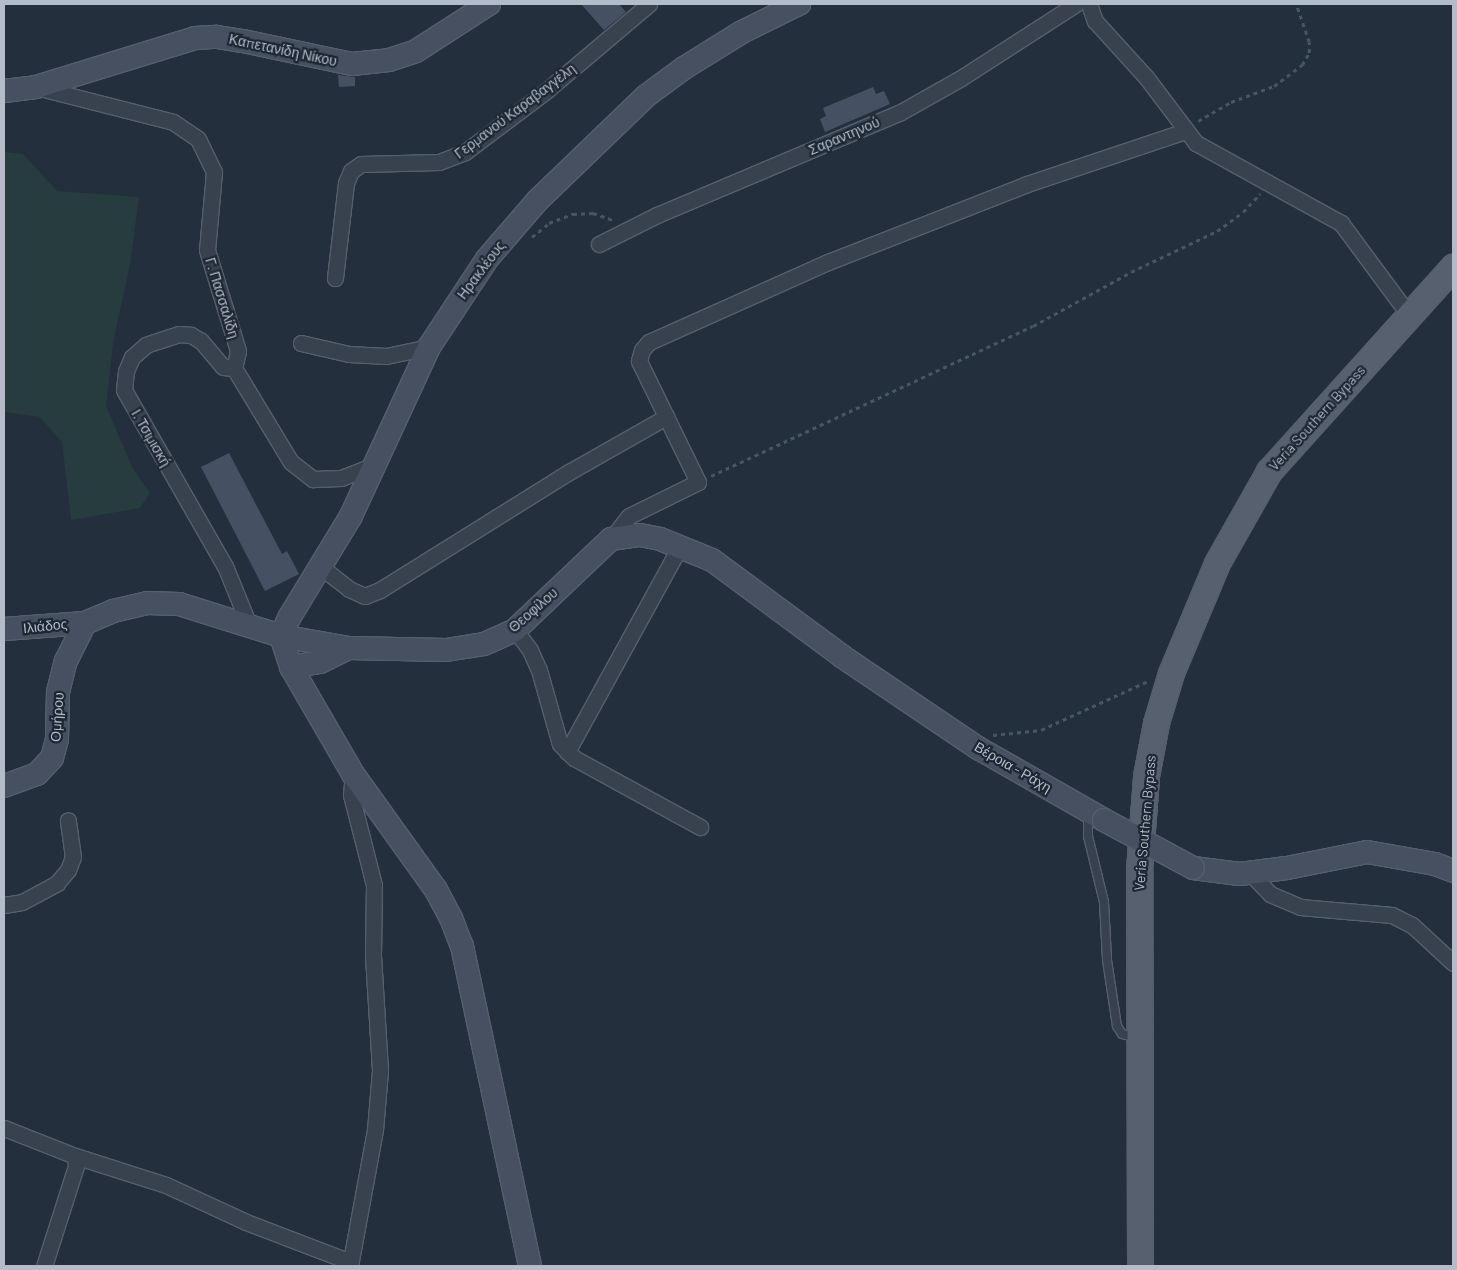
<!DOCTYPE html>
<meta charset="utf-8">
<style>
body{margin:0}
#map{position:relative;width:1457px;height:1270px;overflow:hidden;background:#242f3e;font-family:Barlow,sans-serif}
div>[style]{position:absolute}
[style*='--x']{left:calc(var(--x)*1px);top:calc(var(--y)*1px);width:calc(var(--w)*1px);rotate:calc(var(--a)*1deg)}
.green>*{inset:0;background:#263c3f}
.building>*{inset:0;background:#455162}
.path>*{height:2.5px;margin-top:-1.25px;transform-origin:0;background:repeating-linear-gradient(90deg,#44595c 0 4px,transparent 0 8px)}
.roads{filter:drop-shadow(1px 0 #565f6c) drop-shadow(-1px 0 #565f6c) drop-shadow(0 1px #565f6c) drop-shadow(0 -1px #565f6c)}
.lane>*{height:8px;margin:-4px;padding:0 4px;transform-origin:4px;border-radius:4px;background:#38414e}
.street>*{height:15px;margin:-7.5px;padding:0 7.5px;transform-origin:7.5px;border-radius:7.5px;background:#38414e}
.secondary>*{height:22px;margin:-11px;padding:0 11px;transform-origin:11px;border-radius:11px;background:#465061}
.primary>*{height:25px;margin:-12.5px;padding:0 12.5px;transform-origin:12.5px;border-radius:12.5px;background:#56606e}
.bridges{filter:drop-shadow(1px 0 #565f6c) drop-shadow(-1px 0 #565f6c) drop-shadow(0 1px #565f6c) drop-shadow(0 -1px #565f6c)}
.secondary-bridge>*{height:22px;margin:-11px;padding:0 11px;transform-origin:11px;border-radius:11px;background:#465061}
span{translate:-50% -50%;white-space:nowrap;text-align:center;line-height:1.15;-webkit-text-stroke:4.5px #1d2633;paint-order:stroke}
.street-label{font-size:14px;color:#b4bcc9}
.frame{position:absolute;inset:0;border:5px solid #b4bcc9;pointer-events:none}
</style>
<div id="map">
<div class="green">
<div style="clip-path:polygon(4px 152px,23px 154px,57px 191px,139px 197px,130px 264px,113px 343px,106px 406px,133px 469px,150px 493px,140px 508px,71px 520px,62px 442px,40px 417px,4px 412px)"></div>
</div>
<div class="building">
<div style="clip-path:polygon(581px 4px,619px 4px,626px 12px,604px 30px)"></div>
<div style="clip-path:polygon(338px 75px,355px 77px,355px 86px,339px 87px)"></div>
<div style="clip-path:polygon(873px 87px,876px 94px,884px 91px,890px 104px,825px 132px,820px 119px,826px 116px,823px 108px)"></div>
<div style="clip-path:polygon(229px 453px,282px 554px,287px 551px,299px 574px,265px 591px,201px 467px)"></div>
</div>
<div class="path">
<div style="--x:1198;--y:121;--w:38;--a:-30"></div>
<div style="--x:1231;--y:102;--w:46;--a:-20.4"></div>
<div style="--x:1274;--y:86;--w:35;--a:-37"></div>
<div style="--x:1302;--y:65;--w:14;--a:-60"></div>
<div style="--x:1309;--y:53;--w:11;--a:-90"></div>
<div style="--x:1309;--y:42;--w:40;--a:-108.9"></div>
<div style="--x:532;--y:237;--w:22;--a:-39"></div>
<div style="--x:549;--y:223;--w:26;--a:-21"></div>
<div style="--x:573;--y:214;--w:20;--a:-3"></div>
<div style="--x:593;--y:213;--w:21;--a:19"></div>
<div style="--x:711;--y:476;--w:355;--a:-25"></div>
<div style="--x:1033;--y:326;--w:112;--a:-28.9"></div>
<div style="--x:1131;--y:272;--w:95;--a:-25.5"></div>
<div style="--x:1217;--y:231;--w:32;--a:-36"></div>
<div style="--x:1243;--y:212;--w:25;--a:-47"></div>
<div style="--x:993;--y:735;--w:48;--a:-5.9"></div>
<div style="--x:1041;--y:730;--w:118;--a:-24.6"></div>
</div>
<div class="roads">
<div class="lane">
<div style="--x:1088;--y:814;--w:22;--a:90"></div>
<div style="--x:1088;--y:836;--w:68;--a:76.4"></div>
<div style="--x:1104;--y:902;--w:58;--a:87"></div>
<div style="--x:1107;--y:960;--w:67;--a:81.4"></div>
<div style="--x:1117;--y:1026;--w:9;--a:58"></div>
<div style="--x:1122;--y:1034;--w:13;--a:13"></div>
</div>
<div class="street">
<div style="--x:1089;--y:4;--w:18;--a:71"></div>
<div style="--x:1095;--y:21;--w:76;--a:47.7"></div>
<div style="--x:1146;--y:77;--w:83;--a:52.9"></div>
<div style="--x:1196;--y:143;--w:166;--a:28.9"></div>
<div style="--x:1341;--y:223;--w:114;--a:53.5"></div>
<div style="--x:36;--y:87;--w:141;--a:14.3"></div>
<div style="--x:173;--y:122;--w:30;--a:34"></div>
<div style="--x:198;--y:139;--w:37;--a:64"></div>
<div style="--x:214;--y:172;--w:78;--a:95.1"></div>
<div style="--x:207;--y:250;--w:106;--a:72.9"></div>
<div style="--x:238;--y:351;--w:17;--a:103"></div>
<div style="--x:234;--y:368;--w:110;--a:58.8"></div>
<div style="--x:291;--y:462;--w:28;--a:38"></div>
<div style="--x:313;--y:479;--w:28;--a:-2"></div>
<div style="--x:341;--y:478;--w:39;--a:-21"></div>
<div style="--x:599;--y:244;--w:65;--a:-26.6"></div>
<div style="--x:657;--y:215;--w:263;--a:-22.9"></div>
<div style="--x:899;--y:113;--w:71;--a:-29.4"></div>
<div style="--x:961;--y:78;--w:137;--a:-32.8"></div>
<div style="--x:335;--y:278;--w:96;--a:-83.4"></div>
<div style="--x:346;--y:183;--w:13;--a:-67"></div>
<div style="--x:351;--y:171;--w:12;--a:-35"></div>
<div style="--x:361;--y:164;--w:78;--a:-1.5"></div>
<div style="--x:439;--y:162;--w:28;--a:-21"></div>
<div style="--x:465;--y:152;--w:101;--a:-37"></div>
<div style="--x:546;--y:91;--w:135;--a:-40.2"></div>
<div style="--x:301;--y:343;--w:49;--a:12.9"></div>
<div style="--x:349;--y:354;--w:37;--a:3"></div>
<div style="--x:386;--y:356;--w:44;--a:-11.8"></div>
<div style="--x:234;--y:368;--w:11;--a:-175"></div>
<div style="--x:223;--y:367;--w:34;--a:-130"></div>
<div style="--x:201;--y:341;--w:12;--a:-149"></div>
<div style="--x:191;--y:335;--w:12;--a:-175"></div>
<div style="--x:179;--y:334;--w:35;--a:162"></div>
<div style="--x:146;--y:345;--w:18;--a:139"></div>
<div style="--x:132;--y:357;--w:15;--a:113"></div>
<div style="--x:126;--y:371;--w:19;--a:96"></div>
<div style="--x:124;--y:390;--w:203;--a:60.2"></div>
<div style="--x:225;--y:566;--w:64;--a:67.9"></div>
<div style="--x:611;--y:539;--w:29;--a:-52"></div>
<div style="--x:629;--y:516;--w:77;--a:-26.2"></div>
<div style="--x:698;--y:482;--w:135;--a:-116"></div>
<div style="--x:639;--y:361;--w:11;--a:-75"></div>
<div style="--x:642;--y:350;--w:11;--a:-49"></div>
<div style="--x:649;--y:342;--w:196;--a:-24.1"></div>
<div style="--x:828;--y:262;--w:214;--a:-21.4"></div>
<div style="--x:1027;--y:184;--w:167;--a:-18.5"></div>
<div style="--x:321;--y:567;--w:36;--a:38"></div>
<div style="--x:349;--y:589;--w:17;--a:24"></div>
<div style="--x:365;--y:596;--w:16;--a:-22"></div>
<div style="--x:380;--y:590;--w:223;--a:-32"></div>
<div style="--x:569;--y:472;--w:112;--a:-29.6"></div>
<div style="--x:515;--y:630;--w:25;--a:53"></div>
<div style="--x:530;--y:650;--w:22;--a:66"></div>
<div style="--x:539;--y:670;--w:77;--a:74.2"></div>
<div style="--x:560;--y:744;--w:20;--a:45"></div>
<div style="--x:574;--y:758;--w:144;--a:28.7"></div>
<div style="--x:567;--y:752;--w:236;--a:-61.2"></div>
<div style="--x:1250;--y:873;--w:29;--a:46"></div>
<div style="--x:1270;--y:894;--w:33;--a:23"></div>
<div style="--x:1300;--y:907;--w:92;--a:5"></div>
<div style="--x:1392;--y:915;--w:22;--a:27"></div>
<div style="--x:1412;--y:925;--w:56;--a:42.8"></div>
<div style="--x:4;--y:905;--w:18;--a:-9"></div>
<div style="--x:22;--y:902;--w:40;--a:-28"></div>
<div style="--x:57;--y:883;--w:17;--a:-50"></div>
<div style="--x:68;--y:870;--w:14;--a:-69"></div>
<div style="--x:73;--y:857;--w:37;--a:-98"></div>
<div style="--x:4;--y:1128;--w:76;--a:21.5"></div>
<div style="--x:75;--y:1156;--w:10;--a:84"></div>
<div style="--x:76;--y:1166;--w:105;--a:107.7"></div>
<div style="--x:75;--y:1156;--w:96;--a:17.7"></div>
<div style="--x:166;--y:1185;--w:88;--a:24.8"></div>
<div style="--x:246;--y:1222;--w:112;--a:20.9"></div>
<div style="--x:350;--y:1266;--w:138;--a:-79.6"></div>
<div style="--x:375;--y:1130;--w:60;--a:-85.2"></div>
<div style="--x:380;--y:1070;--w:114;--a:-93.5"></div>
<div style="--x:373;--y:956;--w:71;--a:-89.2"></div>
<div style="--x:374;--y:885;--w:93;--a:-104.3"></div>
<div style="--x:351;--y:795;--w:21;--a:-85"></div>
</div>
<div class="secondary">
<div style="--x:4;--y:91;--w:32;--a:-7"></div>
<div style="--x:36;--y:87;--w:166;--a:-17.1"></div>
<div style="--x:195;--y:38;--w:22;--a:-3"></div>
<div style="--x:217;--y:37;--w:26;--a:9"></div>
<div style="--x:243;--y:41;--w:111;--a:11.9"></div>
<div style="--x:352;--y:64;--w:37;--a:-6"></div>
<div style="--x:389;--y:60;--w:28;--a:-18"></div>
<div style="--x:416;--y:51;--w:87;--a:-32.8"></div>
<div style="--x:4;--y:629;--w:81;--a:-4.2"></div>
<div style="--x:85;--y:623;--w:30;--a:-23"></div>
<div style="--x:113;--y:611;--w:35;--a:-13"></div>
<div style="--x:147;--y:603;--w:32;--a:2"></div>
<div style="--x:179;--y:604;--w:107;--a:17.4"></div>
<div style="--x:281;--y:636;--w:69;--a:10"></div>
<div style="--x:349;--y:648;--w:97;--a:1.2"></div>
<div style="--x:446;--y:650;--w:38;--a:-9"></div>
<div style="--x:484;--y:644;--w:34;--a:-24"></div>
<div style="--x:515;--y:630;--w:132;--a:-43.5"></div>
<div style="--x:611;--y:539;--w:29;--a:-8"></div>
<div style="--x:640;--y:535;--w:20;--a:11"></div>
<div style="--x:660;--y:539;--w:56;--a:22"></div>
<div style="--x:712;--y:560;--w:163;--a:36.5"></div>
<div style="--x:843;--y:657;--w:163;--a:34"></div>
<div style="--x:978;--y:748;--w:145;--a:29.7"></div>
<div style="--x:281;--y:636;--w:20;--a:-66"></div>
<div style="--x:289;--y:618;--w:119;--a:-58.7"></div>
<div style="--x:351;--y:516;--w:186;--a:-65.2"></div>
<div style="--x:429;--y:347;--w:105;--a:-56.6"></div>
<div style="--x:487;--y:259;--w:77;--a:-49.2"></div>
<div style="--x:537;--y:201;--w:151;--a:-43.9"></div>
<div style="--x:646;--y:96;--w:47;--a:-36.4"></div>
<div style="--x:684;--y:68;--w:68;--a:-31.8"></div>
<div style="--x:742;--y:32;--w:64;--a:-26.2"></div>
<div style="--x:281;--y:636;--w:33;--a:72"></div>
<div style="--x:291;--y:667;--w:124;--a:59.9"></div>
<div style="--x:353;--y:774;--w:143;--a:54.4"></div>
<div style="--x:436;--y:890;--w:32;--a:62"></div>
<div style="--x:451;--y:918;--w:30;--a:69"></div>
<div style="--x:462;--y:946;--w:327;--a:78"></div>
<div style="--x:291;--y:667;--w:29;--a:-10"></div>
<div style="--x:320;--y:662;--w:32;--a:-26"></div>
<div style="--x:4;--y:786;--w:35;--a:-20"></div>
<div style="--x:37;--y:774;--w:22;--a:-47"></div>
<div style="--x:52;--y:758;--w:20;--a:-75"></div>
<div style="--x:57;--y:739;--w:47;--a:-88.8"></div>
<div style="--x:58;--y:692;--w:32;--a:-76"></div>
<div style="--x:66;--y:661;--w:42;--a:-63.4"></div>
<div style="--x:1193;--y:868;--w:47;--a:7.3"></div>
<div style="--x:1240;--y:874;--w:47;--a:-7.3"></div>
<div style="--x:1287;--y:868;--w:82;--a:-11.3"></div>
<div style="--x:1367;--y:852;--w:69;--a:10"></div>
<div style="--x:1435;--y:864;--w:19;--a:21"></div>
</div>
<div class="primary">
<div style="--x:1140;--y:1266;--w:396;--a:-90.1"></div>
<div style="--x:1139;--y:870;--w:94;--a:-85.7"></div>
<div style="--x:1146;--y:776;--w:54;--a:-79.3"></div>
<div style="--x:1156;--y:723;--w:52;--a:-73.3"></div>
<div style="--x:1171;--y:673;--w:119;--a:-67.3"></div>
<div style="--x:1217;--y:563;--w:106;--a:-60.5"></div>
<div style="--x:1269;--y:471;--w:275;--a:-48"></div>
</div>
</div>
<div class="bridges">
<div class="secondary-bridge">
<div style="--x:1104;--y:820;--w:101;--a:28.3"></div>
</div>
</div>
<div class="street-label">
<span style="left:283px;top:50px;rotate:12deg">Καπετανίδη Νίκου</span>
<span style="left:515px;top:111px;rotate:-37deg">Γερμανού Καραβαγγέλη</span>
<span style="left:844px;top:136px;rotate:-23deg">Σαραντηνού</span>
<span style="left:481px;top:270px;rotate:-53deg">Ηρακλέους</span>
<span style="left:222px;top:298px;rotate:73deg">Γ. Πασσαλίδη</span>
<span style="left:1317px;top:418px;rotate:-48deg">Veria Southern Bypass</span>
<span style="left:151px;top:438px;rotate:60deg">Ι. Τσιμισκή</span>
<span style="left:533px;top:610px;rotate:-41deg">Θεοφίλου</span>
<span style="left:45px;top:626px;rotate:-6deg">Ιλιάδος</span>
<span style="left:57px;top:717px;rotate:-86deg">Ομήρου</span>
<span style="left:1013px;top:767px;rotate:30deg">Βέροια - Ράχη</span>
<span style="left:1145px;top:823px;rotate:-85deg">Veria Southern Bypass</span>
</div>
<div class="frame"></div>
</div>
